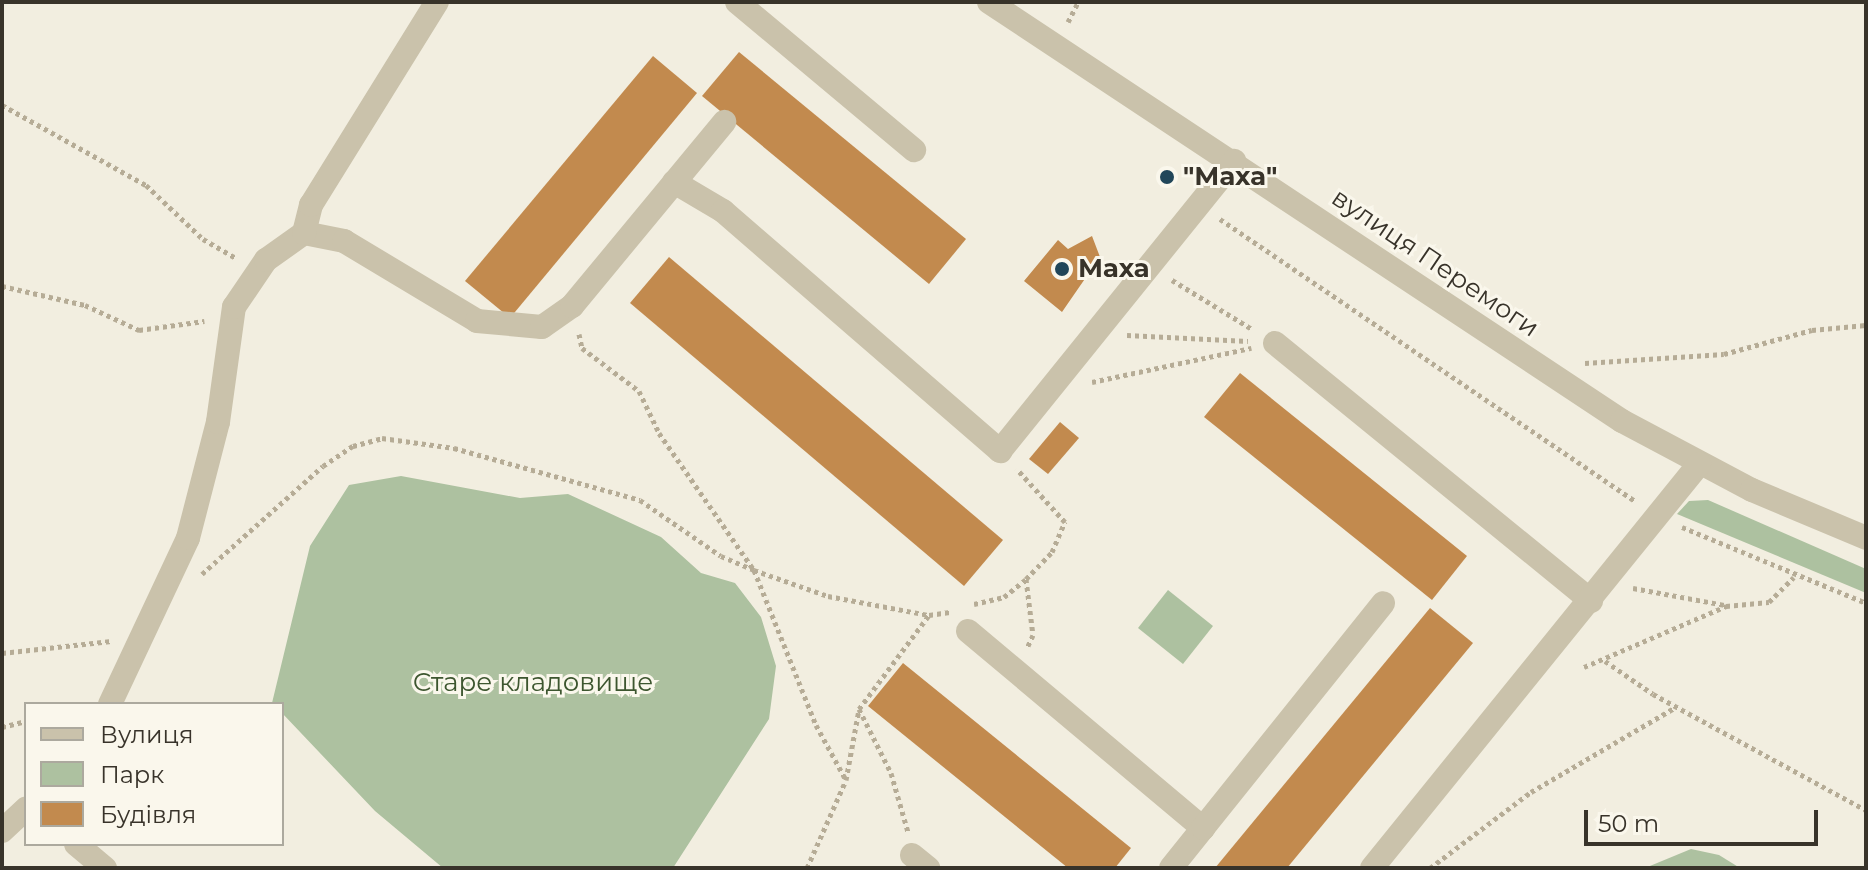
<!DOCTYPE html>
<meta charset="utf-8">
<style>
body{margin:0}
#map{position:relative;width:1868px;height:870px;overflow:hidden;background:#f2eee0;font-family:Montserrat,sans-serif}
div>[style]{position:absolute}
[style*='--x']{left:calc(var(--x)*1px);top:calc(var(--y)*1px);width:calc(var(--w)*1px);rotate:calc(var(--a)*1deg)}
.green>*{inset:0;background:#adc1a0}
.building>*{inset:0;background:#c28a4e}
.path>*{height:5px;margin-top:-2.5px;transform-origin:0;background:repeating-linear-gradient(90deg,#b6ac96 0 4px,transparent 0 8px)}
.minor>*{height:24px;margin:-12px;padding:0 12px;transform-origin:12px;border-radius:12px;background:#cac2ab}
.dots>*{width:22px;height:22px;translate:-50% -50%;box-sizing:border-box;border:4px solid #faf7ec;border-radius:50%}
span{translate:-50% -50%;white-space:nowrap;text-align:center;line-height:1.15;-webkit-text-stroke:6px #faf7ec;paint-order:stroke}
.poi-label{font-size:26px;color:#38332a;font-weight:700}
.left{translate:0 -50%;text-align:left}
.street-label{font-size:26px;color:#38332a}
.park-label{font-size:26px;color:#3d562f}
.frame{position:absolute;inset:0;border:4px solid #38332a;pointer-events:none}
.legend{position:absolute;left:24px;top:702px;width:260px;height:144px;box-sizing:border-box;background:#faf7ec;border:2px solid #aca99e;margin:0;padding:10px 14px;list-style:none;font-size:24px;color:#38332a}
.legend li{display:flex;align-items:center;gap:16px;height:40px}
.legend b{width:40px;border:2px solid #aca99e}
.scale{position:absolute;left:1584px;top:810px;width:234px;height:36px;box-sizing:border-box;border:4px solid #38332a;border-top:0;padding-left:10px;font-size:24px;line-height:28px;white-space:nowrap;color:#38332a;-webkit-text-stroke:6px #faf7ec;paint-order:stroke}
</style>
<div id="map">
<div class="green">
<div style="clip-path:polygon(401px 476px,520px 498px,568px 494px,661px 537px,701px 573px,735px 583px,761px 617px,776px 666px,769px 719px,673px 868px,443px 868px,375px 811px,282px 713px,282px 704px,272px 703px,310px 546px,349px 485px)"></div>
<div style="clip-path:polygon(1708px 500px,1866px 569px,1866px 593px,1677px 514px,1689px 501px)"></div>
<div style="clip-path:polygon(1168px 590px,1213px 626px,1183px 664px,1138px 628px)"></div>
<div style="clip-path:polygon(1691px 849px,1719px 855px,1740px 868px,1645px 868px)"></div>
</div>
<div class="building">
<div style="clip-path:polygon(739px 52px,966px 239px,929px 284px,702px 96px)"></div>
<div style="clip-path:polygon(653px 56px,697px 93px,510px 318px,465px 281px)"></div>
<div style="clip-path:polygon(1092px 236px,1100px 257px,1062px 312px,1024px 281px,1058px 240px,1068px 249px)"></div>
<div style="clip-path:polygon(669px 257px,1003px 540px,964px 586px,630px 303px)"></div>
<div style="clip-path:polygon(1240px 373px,1467px 556px,1432px 600px,1204px 417px)"></div>
<div style="clip-path:polygon(1060px 422px,1079px 438px,1048px 474px,1029px 459px)"></div>
<div style="clip-path:polygon(1430px 608px,1473px 643px,1287px 868px,1215px 868px)"></div>
<div style="clip-path:polygon(903px 663px,1131px 848px,1115px 868px,1068px 868px,868px 706px)"></div>
</div>
<div class="path">
<div style="--x:1068;--y:22;--w:22;--a:-63"></div>
<div style="--x:2;--y:105;--w:165;--a:29.1"></div>
<div style="--x:146;--y:185;--w:79;--a:43.5"></div>
<div style="--x:203;--y:239;--w:38;--a:30"></div>
<div style="--x:1220;--y:219;--w:502;--a:34.2"></div>
<div style="--x:1172;--y:280;--w:94;--a:31.5"></div>
<div style="--x:2;--y:286;--w:85;--a:12.9"></div>
<div style="--x:85;--y:305;--w:60;--a:24.8"></div>
<div style="--x:139;--y:330;--w:66;--a:-7.9"></div>
<div style="--x:579;--y:334;--w:14;--a:78"></div>
<div style="--x:582;--y:348;--w:71;--a:37"></div>
<div style="--x:639;--y:391;--w:47;--a:64.5"></div>
<div style="--x:659;--y:433;--w:167;--a:55.3"></div>
<div style="--x:754;--y:570;--w:78;--a:19.4"></div>
<div style="--x:828;--y:596;--w:103;--a:10.7"></div>
<div style="--x:1127;--y:335;--w:121;--a:2.8"></div>
<div style="--x:1585;--y:363;--w:139;--a:-3.7"></div>
<div style="--x:1724;--y:354;--w:91;--a:-15.3"></div>
<div style="--x:1812;--y:330;--w:54;--a:-5.3"></div>
<div style="--x:1092;--y:382;--w:163;--a:-12.1"></div>
<div style="--x:1682;--y:527;--w:199;--a:22.4"></div>
<div style="--x:202;--y:574;--w:162;--a:-41.8"></div>
<div style="--x:323;--y:466;--w:36;--a:-34"></div>
<div style="--x:353;--y:446;--w:30;--a:-15"></div>
<div style="--x:382;--y:438;--w:73;--a:7.9"></div>
<div style="--x:454;--y:448;--w:193;--a:15.6"></div>
<div style="--x:640;--y:500;--w:98;--a:34.7"></div>
<div style="--x:721;--y:556;--w:36;--a:23"></div>
<div style="--x:754;--y:570;--w:167;--a:68.2"></div>
<div style="--x:816;--y:725;--w:63;--a:61.4"></div>
<div style="--x:1026;--y:579;--w:56;--a:82.9"></div>
<div style="--x:1033;--y:635;--w:14;--a:115"></div>
<div style="--x:1633;--y:588;--w:94;--a:10.5"></div>
<div style="--x:974;--y:604;--w:31;--a:-13"></div>
<div style="--x:1004;--y:597;--w:28;--a:-39"></div>
<div style="--x:1026;--y:579;--w:37;--a:-46"></div>
<div style="--x:1052;--y:552;--w:33;--a:-67"></div>
<div style="--x:1065;--y:522;--w:72;--a:-132.2"></div>
<div style="--x:2;--y:653;--w:110;--a:-6.3"></div>
<div style="--x:1605;--y:661;--w:58;--a:34.5"></div>
<div style="--x:1653;--y:694;--w:243;--a:28.6"></div>
<div style="--x:1584;--y:667;--w:155;--a:-23.2"></div>
<div style="--x:1726;--y:606;--w:43;--a:-5.3"></div>
<div style="--x:1769;--y:602;--w:35;--a:-45"></div>
<div style="--x:859;--y:709;--w:72;--a:63.4"></div>
<div style="--x:891;--y:773;--w:61;--a:73.9"></div>
<div style="--x:2;--y:727;--w:25;--a:-14"></div>
<div style="--x:807;--y:868;--w:96;--a:-66.1"></div>
<div style="--x:846;--y:780;--w:72;--a:-79.6"></div>
<div style="--x:859;--y:709;--w:117;--a:-53.3"></div>
<div style="--x:929;--y:615;--w:21;--a:-8"></div>
<div style="--x:1430;--y:868;--w:126;--a:-37"></div>
<div style="--x:1531;--y:792;--w:168;--a:-30.4"></div>
</div>
<div class="minor">
<div style="--x:737;--y:2;--w:231;--a:39.9"></div>
<div style="--x:989;--y:2;--w:759;--a:33.5"></div>
<div style="--x:1622;--y:421;--w:147;--a:28"></div>
<div style="--x:1752;--y:490;--w:124;--a:22.8"></div>
<div style="--x:674;--y:182;--w:57;--a:30.6"></div>
<div style="--x:723;--y:211;--w:367;--a:40.9"></div>
<div style="--x:1000;--y:451;--w:373;--a:-51.1"></div>
<div style="--x:304;--y:233;--w:41;--a:11.3"></div>
<div style="--x:344;--y:241;--w:155;--a:31"></div>
<div style="--x:477;--y:321;--w:65;--a:5.3"></div>
<div style="--x:542;--y:327;--w:37;--a:-35"></div>
<div style="--x:572;--y:306;--w:239;--a:-50.4"></div>
<div style="--x:1275;--y:343;--w:408;--a:39.2"></div>
<div style="--x:968;--y:631;--w:307;--a:40"></div>
<div style="--x:1203;--y:828;--w:51;--a:128.7"></div>
<div style="--x:110;--y:704;--w:183;--a:-64.8"></div>
<div style="--x:188;--y:538;--w:120;--a:-75.5"></div>
<div style="--x:218;--y:422;--w:116;--a:-82.1"></div>
<div style="--x:234;--y:307;--w:57;--a:-55.8"></div>
<div style="--x:266;--y:260;--w:47;--a:-35.4"></div>
<div style="--x:304;--y:233;--w:29;--a:-76"></div>
<div style="--x:311;--y:205;--w:239;--a:-58.2"></div>
<div style="--x:1203;--y:828;--w:288;--a:-51.3"></div>
<div style="--x:2;--y:831;--w:33;--a:-43"></div>
<div style="--x:76;--y:844;--w:38;--a:40"></div>
<div style="--x:912;--y:855;--w:21;--a:39"></div>
<div style="--x:1372;--y:868;--w:520;--a:-51.01"></div>
</div>
<div class="dots">
<div style="left:1167px;top:177px;background:#214659"></div>
<div style="left:1062px;top:269px;background:#214659"></div>
</div>
<div class="poi-label">
<span class="left" style="left:1183px;top:177px">"Маха"</span>
<span class="left" style="left:1078px;top:269px">Маха</span>
</div>
<div class="street-label">
<span style="left:1435px;top:263px;rotate:34deg">вулиця Перемоги</span>
</div>
<div class="park-label">
<span style="left:533px;top:683px">Старе кладовище</span>
</div>
<div class="frame"></div>
<ul class="legend">
<li><b style="height:10px;background:#cac2ab"></b>Вулиця</li>
<li><b style="height:22px;background:#adc1a0"></b>Парк</li>
<li><b style="height:22px;background:#c28a4e"></b>Будівля</li>
</ul>
<div class="scale">50 m</div>
</div>
